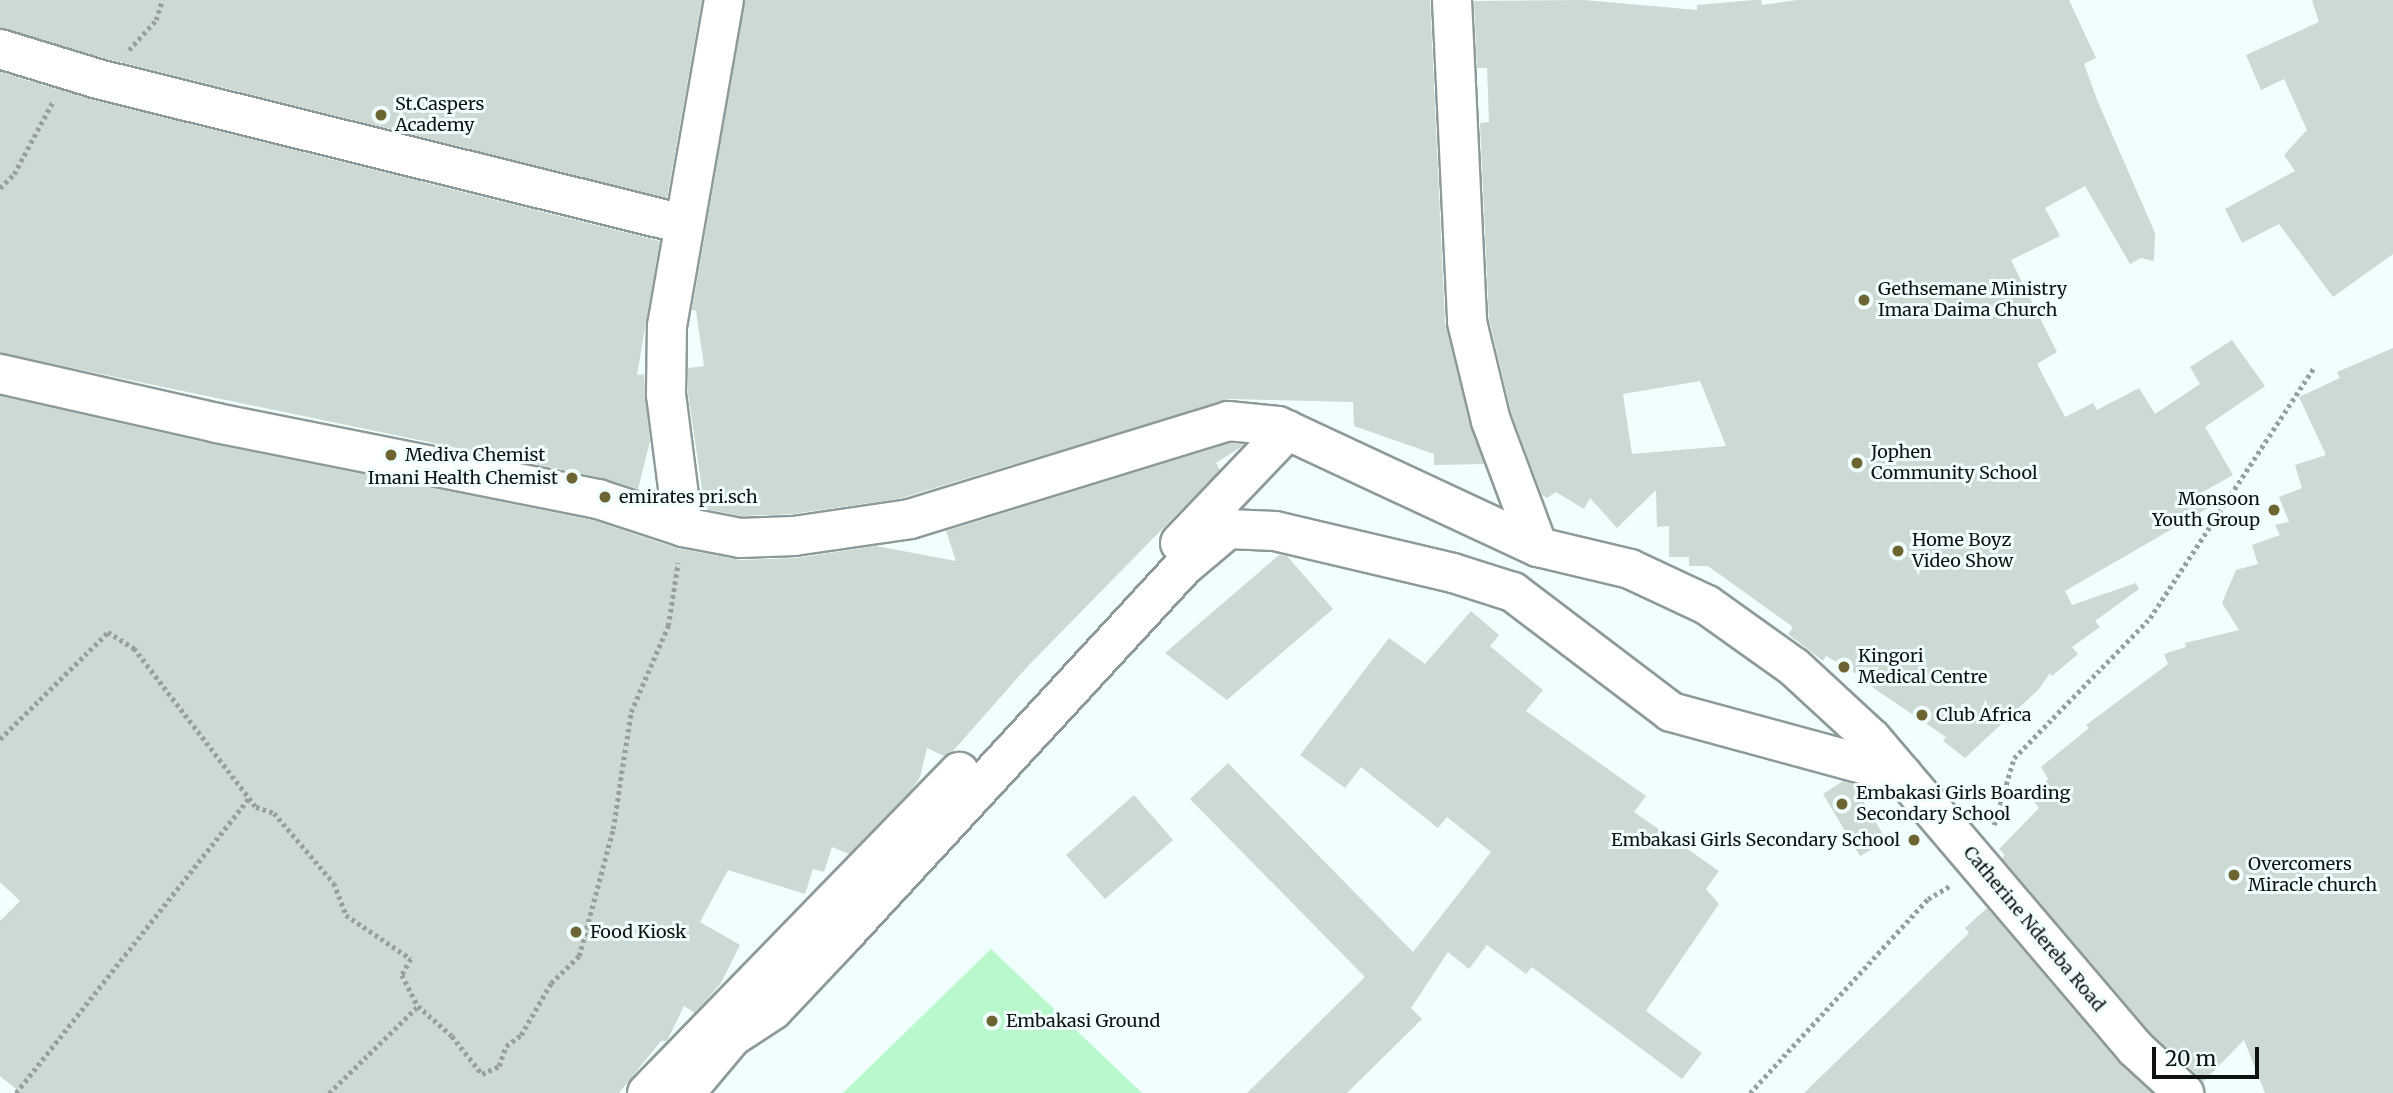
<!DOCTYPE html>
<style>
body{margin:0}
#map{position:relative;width:2393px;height:1093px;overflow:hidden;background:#f0fefd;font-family:Merriweather,serif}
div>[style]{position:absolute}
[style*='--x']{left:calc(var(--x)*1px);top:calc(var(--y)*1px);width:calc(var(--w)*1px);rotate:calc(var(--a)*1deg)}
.green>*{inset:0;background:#b8f8cc}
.building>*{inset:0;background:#ccd9d4}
.path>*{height:4.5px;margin-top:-2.25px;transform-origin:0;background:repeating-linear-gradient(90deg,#96a09f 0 3.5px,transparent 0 7px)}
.roads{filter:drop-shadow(2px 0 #8d9a99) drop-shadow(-2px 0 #8d9a99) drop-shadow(0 2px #8d9a99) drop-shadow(0 -2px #8d9a99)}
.street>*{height:38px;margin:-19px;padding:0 19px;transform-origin:19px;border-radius:19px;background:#fff}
.dots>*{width:19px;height:19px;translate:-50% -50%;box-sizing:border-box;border:4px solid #f0fefd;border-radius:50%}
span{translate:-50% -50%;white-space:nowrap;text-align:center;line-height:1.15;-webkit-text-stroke:6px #f0fefd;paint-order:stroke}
.poi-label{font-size:18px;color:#0e1312}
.left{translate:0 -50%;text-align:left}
.right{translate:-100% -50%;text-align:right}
.street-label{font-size:18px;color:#0e1312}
.scale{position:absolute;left:2152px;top:1047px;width:107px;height:32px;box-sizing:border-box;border:4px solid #0e1312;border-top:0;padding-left:9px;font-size:21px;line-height:24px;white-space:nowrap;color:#0e1312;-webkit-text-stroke:5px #f0fefd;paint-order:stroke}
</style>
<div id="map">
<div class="green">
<div style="clip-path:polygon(991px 949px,1142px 1093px,843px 1093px)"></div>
</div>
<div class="building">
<div style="clip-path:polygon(0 0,702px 0,667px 198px,104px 58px,0 28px)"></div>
<div style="clip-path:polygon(745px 0,1430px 0,1445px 323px,1484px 464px,1434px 465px,1434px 454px,1354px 426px,1353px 402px,1230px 399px,898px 499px,792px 514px,742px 516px,705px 509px,688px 394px,688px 368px,704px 366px,696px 311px,692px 310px)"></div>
<div style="clip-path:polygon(evenodd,1584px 0,1697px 10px,1697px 5px,1754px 0,1761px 0,1762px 5px,1797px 0,2069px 0,2096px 58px,2084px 64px,2098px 102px,2155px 233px,2154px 261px,2141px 258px,2130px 264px,2085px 186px,2045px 208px,2060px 236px,2011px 260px,2057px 352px,2037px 364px,2065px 417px,2093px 403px,2097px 410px,2139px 388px,2155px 414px,2200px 384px,2190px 367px,2232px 340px,2265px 386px,2205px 427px,2233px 475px,2201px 493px,2210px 507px,2065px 591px,2072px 605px,2136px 583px,2139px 589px,2095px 621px,2100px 627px,2072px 647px,2078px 654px,2052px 676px,2050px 673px,2039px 689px,1965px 758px,1943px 741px,1946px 737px,1872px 687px,1874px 684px,1826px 656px,1823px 661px,1788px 634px,1793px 627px,1708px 566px,1689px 566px,1689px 557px,1669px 557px,1669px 526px,1657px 527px,1656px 490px,1617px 528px,1590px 498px,1584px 509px,1556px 492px,1547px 498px,1542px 495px,1512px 415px,1489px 319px,1480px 123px,1489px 122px,1487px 68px,1477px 68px,1474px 1px,1584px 0,1700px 381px,1726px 446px,1632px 454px,1623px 394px,1700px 381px)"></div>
<div style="clip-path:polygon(2312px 0,2393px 0,2393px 254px,2333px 297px,2279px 224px,2242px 243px,2225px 209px,2295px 171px,2284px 155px,2307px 130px,2284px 79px,2261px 90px,2246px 55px,2319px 22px)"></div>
<div style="clip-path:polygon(0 72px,93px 100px,660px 241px,637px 375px,644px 374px,650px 441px,638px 489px,602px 478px,0 353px)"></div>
<div style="clip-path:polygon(2393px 348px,2393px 1093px,2265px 1093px,2244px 1040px,2204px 1081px,2151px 1033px,2002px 858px,2005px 855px,1999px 849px,2039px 808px,2032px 799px,2048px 779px,2041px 767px,2089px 728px,2086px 725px,2168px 664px,2164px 654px,2186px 647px,2185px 643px,2239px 630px,2222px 603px,2236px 570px,2258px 564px,2252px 545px,2280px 535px,2275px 525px,2289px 522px,2279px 497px,2302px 488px,2295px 465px,2326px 455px,2299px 397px,2340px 378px,2337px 372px)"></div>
<div style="clip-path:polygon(0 396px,212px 444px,592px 520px,676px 548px,741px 560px,797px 558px,876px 546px,956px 561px,946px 531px,1230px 443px,1244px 445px,1216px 463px,1220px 470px,1028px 666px,953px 751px,944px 756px,927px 748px,920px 777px,912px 789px,849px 854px,832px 847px,824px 872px,813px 869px,805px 894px,728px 870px,700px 922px,740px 945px,721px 983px,695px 1013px,684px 1006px,667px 1041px,661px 1041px,619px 1093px,21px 1093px,0 1076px,0 921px,20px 901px,0 882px)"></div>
<div style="clip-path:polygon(1279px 555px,1287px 556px,1333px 609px,1227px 700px,1165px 653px)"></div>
<div style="clip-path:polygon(1471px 611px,1499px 635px,1490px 646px,1543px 690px,1526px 711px,1646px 796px,1634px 812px,1719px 871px,1706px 889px,1719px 904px,1646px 1011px,1702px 1053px,1682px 1079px,1532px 967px,1526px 974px,1487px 945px,1469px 969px,1448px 952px,1411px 1008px,1422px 1019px,1347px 1093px,1247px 1093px,1365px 977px,1190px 799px,1228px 763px,1413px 952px,1491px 852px,1447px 817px,1438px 828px,1361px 767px,1345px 788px,1300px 755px,1389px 638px,1425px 664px)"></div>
<div style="clip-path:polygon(1843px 781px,1853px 784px,1887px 841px,1860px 856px,1823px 794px)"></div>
<div style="clip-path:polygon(1134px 795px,1173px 840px,1105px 899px,1066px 855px)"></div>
<div style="clip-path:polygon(1987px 908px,2118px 1062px,2152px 1093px,1804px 1093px,1969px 933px,1965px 928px)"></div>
</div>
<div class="path">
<div style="--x:129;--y:50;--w:40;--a:-48"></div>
<div style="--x:156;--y:20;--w:21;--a:-73"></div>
<div style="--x:0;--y:188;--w:20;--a:-45"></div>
<div style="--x:14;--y:174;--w:81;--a:-61.8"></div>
<div style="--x:0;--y:739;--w:152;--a:-44.7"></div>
<div style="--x:108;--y:632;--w:31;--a:32"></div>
<div style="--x:134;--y:648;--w:189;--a:52.5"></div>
<div style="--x:1994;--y:825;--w:70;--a:-73.4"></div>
<div style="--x:2014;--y:758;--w:195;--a:-45.8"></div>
<div style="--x:2150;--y:618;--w:298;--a:-56.8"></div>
<div style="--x:16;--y:1093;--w:376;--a:-51.7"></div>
<div style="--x:249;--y:798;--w:11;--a:52"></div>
<div style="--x:256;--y:807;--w:19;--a:18"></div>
<div style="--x:274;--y:813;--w:92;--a:49.4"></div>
<div style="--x:334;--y:883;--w:34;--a:69"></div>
<div style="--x:346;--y:915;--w:78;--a:34.1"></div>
<div style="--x:411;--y:959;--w:18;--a:119"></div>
<div style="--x:402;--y:975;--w:35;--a:63"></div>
<div style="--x:418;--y:1006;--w:45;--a:41.4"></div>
<div style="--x:452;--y:1036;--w:48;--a:51.7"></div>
<div style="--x:482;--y:1074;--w:19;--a:-25"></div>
<div style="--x:499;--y:1066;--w:21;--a:-71"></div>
<div style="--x:506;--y:1046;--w:19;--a:-36"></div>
<div style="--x:521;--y:1035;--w:60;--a:-60"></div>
<div style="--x:551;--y:983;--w:39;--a:-44"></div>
<div style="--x:579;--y:956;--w:131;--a:-75"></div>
<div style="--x:613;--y:829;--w:118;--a:-81.3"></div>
<div style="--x:631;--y:712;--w:94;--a:-66.7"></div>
<div style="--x:668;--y:626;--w:64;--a:-81"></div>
<div style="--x:329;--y:1093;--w:124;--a:-44.3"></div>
<div style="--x:1750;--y:1093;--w:263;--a:-47.5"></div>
<div style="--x:1928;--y:899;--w:27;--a:-31"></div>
</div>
<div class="roads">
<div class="street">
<div style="--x:1452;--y:0;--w:322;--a:87.3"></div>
<div style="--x:1467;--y:322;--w:102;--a:76.4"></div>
<div style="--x:1491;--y:421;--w:134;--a:69.5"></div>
<div style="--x:0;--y:49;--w:102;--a:17"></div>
<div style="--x:98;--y:79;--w:603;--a:13.92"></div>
<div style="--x:0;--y:374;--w:222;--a:12.7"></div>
<div style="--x:217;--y:423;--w:389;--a:11.3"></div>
<div style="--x:598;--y:499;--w:89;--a:18.2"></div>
<div style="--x:683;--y:527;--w:58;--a:10.9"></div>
<div style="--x:740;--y:538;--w:54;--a:-2.1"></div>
<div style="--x:794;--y:536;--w:117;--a:-8.3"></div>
<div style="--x:910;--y:519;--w:333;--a:-17.1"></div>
<div style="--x:1228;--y:421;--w:50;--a:5.7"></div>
<div style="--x:1278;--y:426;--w:287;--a:25"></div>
<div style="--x:1538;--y:547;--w:95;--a:13.4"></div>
<div style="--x:1630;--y:569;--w:85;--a:25.1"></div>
<div style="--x:1707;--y:605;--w:107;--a:35.5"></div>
<div style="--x:1794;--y:667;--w:106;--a:42.7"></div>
<div style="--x:1872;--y:739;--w:406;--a:49.6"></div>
<div style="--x:2135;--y:1048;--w:67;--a:42.6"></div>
<div style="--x:683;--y:527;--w:133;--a:-97.3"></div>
<div style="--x:666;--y:395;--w:69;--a:-89.2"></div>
<div style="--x:667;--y:326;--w:331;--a:-80.1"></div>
<div style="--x:1180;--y:543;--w:156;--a:-46.3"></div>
<div style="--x:647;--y:1093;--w:448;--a:-45.8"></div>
<div style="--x:685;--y:1093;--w:73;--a:-50"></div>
<div style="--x:732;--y:1037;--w:49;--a:-33.4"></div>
<div style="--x:773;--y:1010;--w:98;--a:-46.7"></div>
<div style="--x:840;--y:939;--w:506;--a:-47.32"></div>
<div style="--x:1183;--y:567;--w:59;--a:-40.2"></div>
<div style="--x:1228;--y:529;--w:47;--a:2.4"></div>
<div style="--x:1275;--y:531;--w:183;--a:13.3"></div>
<div style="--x:1453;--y:573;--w:63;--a:17.6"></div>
<div style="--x:1513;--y:592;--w:198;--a:37.2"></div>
<div style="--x:1671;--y:712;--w:240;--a:15.2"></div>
</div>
</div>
<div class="dots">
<div style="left:381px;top:115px;background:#6d6531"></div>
<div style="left:1864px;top:300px;background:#6d6531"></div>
<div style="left:391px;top:455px;background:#6d6531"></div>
<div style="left:1857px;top:463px;background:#6d6531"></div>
<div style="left:572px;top:478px;background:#6d6531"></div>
<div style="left:605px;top:497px;background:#6d6531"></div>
<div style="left:2274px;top:510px;background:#6d6531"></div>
<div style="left:1898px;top:551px;background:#6d6531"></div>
<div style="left:1844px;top:667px;background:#6d6531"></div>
<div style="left:1922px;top:715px;background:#6d6531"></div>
<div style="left:1842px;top:804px;background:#6d6531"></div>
<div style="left:1914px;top:840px;background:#6d6531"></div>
<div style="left:2234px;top:875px;background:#6d6531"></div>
<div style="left:576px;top:932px;background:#6d6531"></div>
<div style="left:992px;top:1021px;background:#6d6531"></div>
</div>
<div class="poi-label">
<span class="left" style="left:395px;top:115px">St.Caspers<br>Academy</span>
<span class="left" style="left:1878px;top:300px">Gethsemane Ministry<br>Imara Daima Church</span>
<span class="left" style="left:1871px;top:463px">Jophen<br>Community School</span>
<span class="left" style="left:405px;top:455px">Mediva Chemist</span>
<span class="right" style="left:558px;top:478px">Imani Health Chemist</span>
<span class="left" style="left:619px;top:497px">emirates pri.sch</span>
<span class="right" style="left:2260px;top:510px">Monsoon<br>Youth Group</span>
<span class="left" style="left:1912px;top:551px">Home Boyz<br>Video Show</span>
<span class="left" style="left:1858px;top:667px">Kingori<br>Medical Centre</span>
<span class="left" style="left:1936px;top:715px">Club Africa</span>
<span class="left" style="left:1856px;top:804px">Embakasi Girls Boarding<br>Secondary School</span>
<span class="right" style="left:1900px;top:840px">Embakasi Girls Secondary School</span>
<span class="left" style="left:2248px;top:875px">Overcomers<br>Miracle church</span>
<span class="left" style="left:590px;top:932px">Food Kiosk</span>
<span class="left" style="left:1006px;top:1021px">Embakasi Ground</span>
</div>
<div class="street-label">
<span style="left:2034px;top:929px;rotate:50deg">Catherine Ndereba Road</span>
</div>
<div class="scale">20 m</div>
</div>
